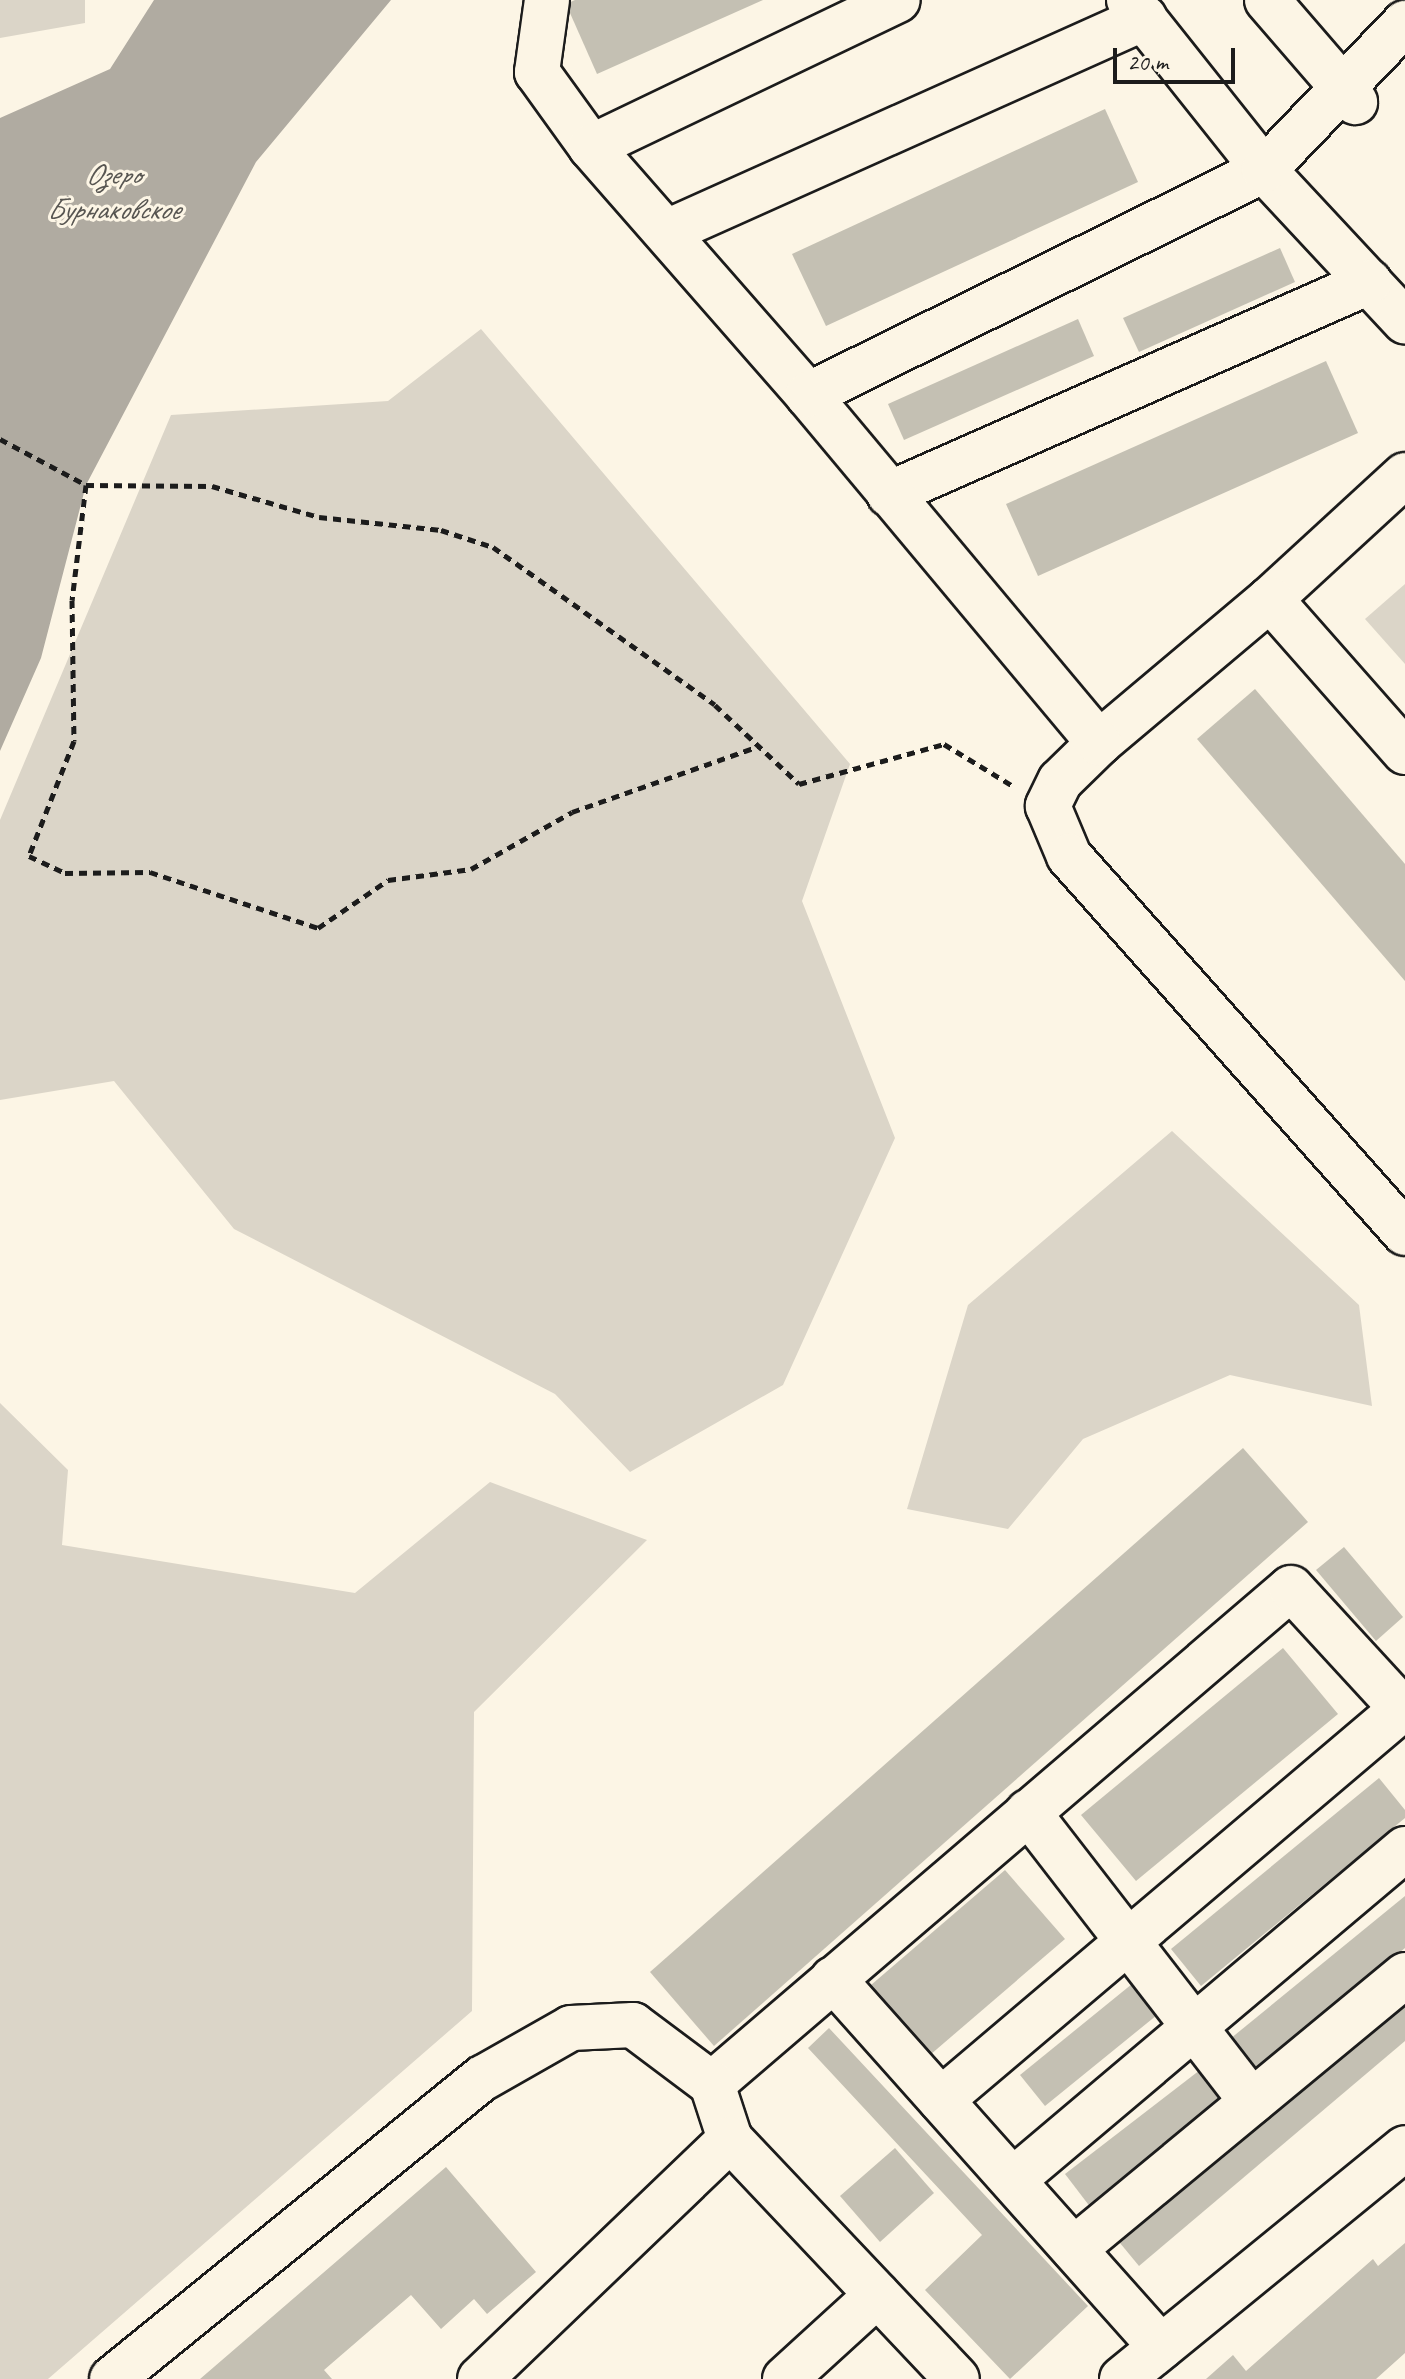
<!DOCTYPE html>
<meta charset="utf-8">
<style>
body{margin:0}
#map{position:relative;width:1405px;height:2379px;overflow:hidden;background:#fcf5e5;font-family:Caveat,sans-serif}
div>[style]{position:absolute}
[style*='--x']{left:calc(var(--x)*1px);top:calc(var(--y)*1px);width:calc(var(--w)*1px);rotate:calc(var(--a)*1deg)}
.green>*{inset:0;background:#dbd5c8}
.water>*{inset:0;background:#b0aba1}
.building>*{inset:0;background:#c4c0b3}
.path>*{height:5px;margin-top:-2.5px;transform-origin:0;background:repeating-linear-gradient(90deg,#1c1c1c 0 8px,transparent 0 14px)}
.roads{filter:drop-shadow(2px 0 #1c1c1c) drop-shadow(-2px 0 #1c1c1c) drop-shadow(0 2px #1c1c1c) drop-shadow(0 -2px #1c1c1c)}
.minor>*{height:44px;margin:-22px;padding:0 22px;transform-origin:22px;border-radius:22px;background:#fcf5e5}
span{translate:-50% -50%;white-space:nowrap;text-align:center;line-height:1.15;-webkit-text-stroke:6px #fcf5e5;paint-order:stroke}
.water-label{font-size:30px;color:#575551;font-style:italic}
.scale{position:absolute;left:1113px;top:48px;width:122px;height:36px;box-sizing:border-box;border:4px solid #1c1c1c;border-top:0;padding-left:10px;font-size:24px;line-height:28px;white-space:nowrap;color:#1c1c1c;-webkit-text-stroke:6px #fcf5e5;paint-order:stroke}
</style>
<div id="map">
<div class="green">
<div style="clip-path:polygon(0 0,85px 0,85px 23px,0 38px)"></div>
<div style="clip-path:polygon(481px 329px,850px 764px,802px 901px,895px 1138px,783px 1385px,630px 1472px,555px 1394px,234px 1229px,114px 1081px,0 1100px,0 820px,171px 415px,388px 401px)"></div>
<div style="clip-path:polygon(1405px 584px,1405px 664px,1365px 619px)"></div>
<div style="clip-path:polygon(1172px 1131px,1359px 1305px,1372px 1406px,1230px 1375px,1083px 1439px,1008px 1529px,907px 1509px,968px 1305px)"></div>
<div style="clip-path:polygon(0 1403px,68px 1470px,62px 1545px,355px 1593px,490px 1482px,647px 1540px,474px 1712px,472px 2011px,48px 2379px,0 2379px)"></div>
</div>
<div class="water">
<div style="clip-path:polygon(154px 0,391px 0,256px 162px,86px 485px,41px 658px,0 751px,0 118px,110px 69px)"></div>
</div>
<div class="building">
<div style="clip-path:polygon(575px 0,763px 0,597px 74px,566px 4px)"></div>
<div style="clip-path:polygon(1105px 109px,1138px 182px,826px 326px,792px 254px)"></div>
<div style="clip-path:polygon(1280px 248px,1295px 282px,1139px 352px,1123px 318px)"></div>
<div style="clip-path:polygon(1078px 319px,1094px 356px,904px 440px,888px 404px)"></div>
<div style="clip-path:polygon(1326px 361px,1358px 433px,1038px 576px,1006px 504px)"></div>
<div style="clip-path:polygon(1255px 689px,1405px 864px,1405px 981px,1197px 739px)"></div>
<div style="clip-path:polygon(1243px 1448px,1308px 1522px,714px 2046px,650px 1972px)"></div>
<div style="clip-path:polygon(1344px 1547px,1403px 1617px,1376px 1641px,1316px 1570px)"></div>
<div style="clip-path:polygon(1283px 1648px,1338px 1714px,1136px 1881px,1081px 1815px)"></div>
<div style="clip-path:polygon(1379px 1778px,1405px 1810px,1405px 1818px,1201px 1986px,1171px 1949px)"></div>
<div style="clip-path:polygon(1005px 1870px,1065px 1939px,930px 2055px,871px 1985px)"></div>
<div style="clip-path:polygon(1405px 1896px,1405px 1948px,1255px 2070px,1230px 2039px)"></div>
<div style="clip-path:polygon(1132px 1984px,1157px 2015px,1045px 2106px,1020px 2075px)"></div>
<div style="clip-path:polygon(1405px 2001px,1405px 2041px,1139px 2266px,1120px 2243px)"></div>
<div style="clip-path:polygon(829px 2028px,1088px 2306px,1010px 2379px,925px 2290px,982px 2235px,808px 2048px)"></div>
<div style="clip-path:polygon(1200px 2070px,1226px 2105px,1091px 2208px,1065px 2174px)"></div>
<div style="clip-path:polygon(895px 2148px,934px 2193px,880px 2242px,840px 2196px)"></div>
<div style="clip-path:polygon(446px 2167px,536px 2272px,487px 2314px,474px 2299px,441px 2329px,411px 2295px,324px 2370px,332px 2379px,200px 2379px)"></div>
<div style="clip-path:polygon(1405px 2243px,1405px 2353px,1376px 2379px,1206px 2379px,1233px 2355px,1246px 2371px,1373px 2259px,1378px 2266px)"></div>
</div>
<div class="path">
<div style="--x:0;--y:439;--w:98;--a:28.1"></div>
<div style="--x:86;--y:485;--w:126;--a:0.5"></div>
<div style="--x:212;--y:486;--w:111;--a:16.2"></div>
<div style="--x:319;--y:517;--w:123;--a:6.1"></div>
<div style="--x:441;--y:530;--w:55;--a:18.1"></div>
<div style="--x:493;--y:547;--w:272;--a:35.4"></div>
<div style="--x:715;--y:705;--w:115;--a:43.2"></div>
<div style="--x:799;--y:784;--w:150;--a:-15.4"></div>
<div style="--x:944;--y:744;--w:81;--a:31.3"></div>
<div style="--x:86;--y:485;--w:116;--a:96.9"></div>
<div style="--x:72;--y:600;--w:141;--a:89.2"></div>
<div style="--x:74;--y:741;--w:123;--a:111.4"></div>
<div style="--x:29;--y:856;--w:40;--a:25"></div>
<div style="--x:65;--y:873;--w:85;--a:-0.7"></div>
<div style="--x:150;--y:872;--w:177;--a:18.4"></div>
<div style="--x:318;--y:928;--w:85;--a:-34.4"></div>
<div style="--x:388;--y:880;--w:84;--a:-7.5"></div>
<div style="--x:471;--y:869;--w:116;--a:-29.4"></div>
<div style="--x:572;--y:812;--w:198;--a:-19.4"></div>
</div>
<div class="roads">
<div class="minor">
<div style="--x:547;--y:0;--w:73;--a:97.9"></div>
<div style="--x:537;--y:72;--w:92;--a:54.2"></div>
<div style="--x:591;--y:147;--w:330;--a:48.8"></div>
<div style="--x:1129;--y:0;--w:217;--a:51.5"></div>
<div style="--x:1264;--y:170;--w:207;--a:47"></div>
<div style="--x:1267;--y:0;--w:135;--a:49.2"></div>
<div style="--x:591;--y:147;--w:340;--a:-25.6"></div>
<div style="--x:669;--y:231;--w:521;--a:-24.15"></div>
<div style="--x:1405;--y:475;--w:183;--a:137.4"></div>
<div style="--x:1270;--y:599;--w:224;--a:139.9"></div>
<div style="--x:1099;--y:743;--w:54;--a:135.7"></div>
<div style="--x:1060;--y:781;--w:28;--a:116"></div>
<div style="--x:1048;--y:806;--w:54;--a:67.2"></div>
<div style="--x:1069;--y:856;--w:505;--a:48.29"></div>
<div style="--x:889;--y:494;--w:525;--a:-23.83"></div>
<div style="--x:1270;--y:599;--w:204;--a:48.6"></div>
<div style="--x:1099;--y:743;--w:454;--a:-129.9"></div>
<div style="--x:808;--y:395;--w:508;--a:-26.26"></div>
<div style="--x:1264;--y:170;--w:204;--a:-46.2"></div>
<div style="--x:1028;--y:1812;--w:366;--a:52.3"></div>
<div style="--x:833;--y:1979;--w:493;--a:48.3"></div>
<div style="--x:712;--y:2084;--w:762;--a:-40.58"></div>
<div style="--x:1291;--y:1588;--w:168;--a:47.4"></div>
<div style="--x:941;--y:2100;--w:604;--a:-40.3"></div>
<div style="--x:1013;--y:2180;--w:513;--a:-40.18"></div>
<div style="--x:1074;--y:2249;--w:430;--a:-39.6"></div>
<div style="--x:112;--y:2379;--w:478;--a:-39.1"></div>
<div style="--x:483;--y:2078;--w:101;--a:-29.6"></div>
<div style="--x:571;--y:2028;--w:62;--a:-2.8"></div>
<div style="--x:633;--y:2025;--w:99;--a:36.8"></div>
<div style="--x:712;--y:2084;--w:58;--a:71.9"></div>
<div style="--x:730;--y:2139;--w:330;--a:46.6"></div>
<div style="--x:480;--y:2379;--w:347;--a:-43.8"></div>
<div style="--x:785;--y:2379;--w:125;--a:-42.4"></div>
<div style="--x:1122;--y:2379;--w:365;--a:-39.2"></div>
</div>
</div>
<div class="water-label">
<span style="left:113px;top:191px">Озеро<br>Бурнаковское</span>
</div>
<div class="scale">20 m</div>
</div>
